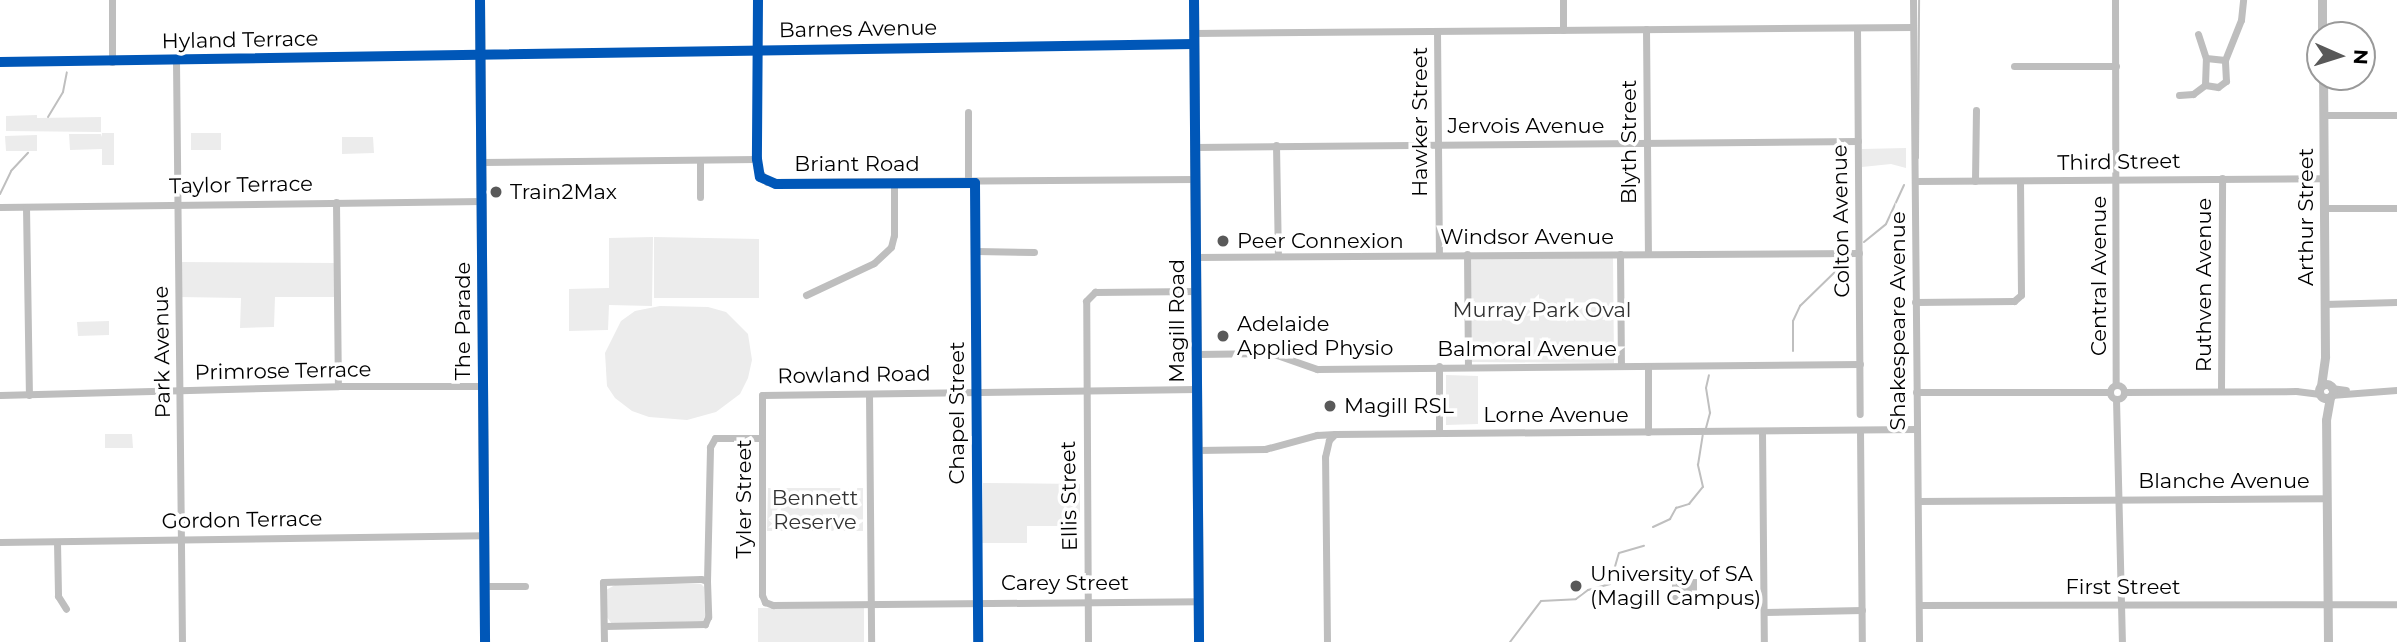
<!DOCTYPE html>
<style>
body{margin:0}
#map{position:relative;width:2397px;height:642px;overflow:hidden;background:#fff;font-family:Montserrat,sans-serif}
div>[style]{position:absolute}
[style*='--x']{left:calc(var(--x)*1px);top:calc(var(--y)*1px);width:calc(var(--w)*1px);rotate:calc(var(--a)*1deg)}
.green>*{inset:0;background:#ececec}
.water>*{inset:0;background:#bfbfbf}
.stream>*{height:2px;margin:-1px;padding:0 1px;transform-origin:1px;border-radius:1px;background:#bfbfbf}
.minor>*{height:7px;margin:-3.5px;padding:0 3.5px;transform-origin:3.5px;border-radius:3.5px;background:#bebebe}
.minor>.ring{margin:-3.5px;padding:0;box-sizing:content-box;background:none;border:7px solid #bebebe;border-radius:50%}
.tertiary>*{height:9px;margin:-4.5px;padding:0 4.5px;transform-origin:4.5px;border-radius:4.5px;background:#bebebe}
.tertiary>.ring{margin:-4.5px;padding:0;box-sizing:content-box;background:none;border:9px solid #bebebe;border-radius:50%}
.secondary>*{height:10px;margin:-5px;padding:0 5px;transform-origin:5px;border-radius:5px;background:#b8b8b8}
.cycleway>*{height:10px;margin:-5px;padding:0 5px;transform-origin:5px;border-radius:5px;background:#0057b8}
.dots>*{width:19px;height:19px;translate:-50% -50%;box-sizing:border-box;border:4px solid #fff;border-radius:50%}
span{translate:-50% -50%;white-space:nowrap;text-align:center;line-height:1.15;-webkit-text-stroke:7px #fff;paint-order:stroke}
.street-label{font-size:21px;color:#000}
.poi-label{font-size:21px;color:#000}
.left{translate:0 -50%;text-align:left}
.park-label{font-size:21px;color:#333}
.north{position:absolute;left:2306px;top:21px;width:70px;height:70px;box-sizing:border-box;background:#fff;border:2px solid #999;border-radius:50%;rotate:93deg;font-size:19px;font-weight:700;line-height:28px;text-align:center;color:#000}
.north::after{content:'';display:block;margin:auto;width:24px;height:32px;background:#595959;clip-path:polygon(50% 0,100% 100%,50% 72%,0 100%)}
</style>
<div id="map">
<div class="green">
<div style="clip-path:polygon(37px 115px,37px 118px,101px 117px,101px 132px,6px 131px,6px 116px)"></div>
<div style="clip-path:polygon(102px 133px,114px 133px,114px 165px,102px 165px,102px 149px,70px 150px,69px 134px,101px 134px,102px 137px)"></div>
<div style="clip-path:polygon(191px 133px,221px 133px,221px 150px,191px 150px)"></div>
<div style="clip-path:polygon(37px 135px,37px 151px,6px 151px,5px 136px)"></div>
<div style="clip-path:polygon(342px 137px,373px 137px,374px 153px,342px 154px)"></div>
<div style="clip-path:polygon(1906px 148px,1906px 168px,1891px 164px,1862px 167px,1862px 149px)"></div>
<div style="clip-path:polygon(653px 237px,652px 306px,609px 305px,608px 330px,569px 331px,569px 289px,609px 288px,609px 238px)"></div>
<div style="clip-path:polygon(654px 237px,759px 239px,759px 298px,654px 298px)"></div>
<div style="clip-path:polygon(1470px 257px,1613px 258px,1614px 363px,1472px 362px)"></div>
<div style="clip-path:polygon(179px 262px,336px 263px,336px 297px,275px 297px,274px 327px,240px 328px,241px 298px,179px 297px)"></div>
<div style="clip-path:polygon(660px 306px,708px 307px,726px 312px,748px 334px,752px 360px,748px 378px,740px 394px,716px 412px,687px 420px,649px 417px,632px 411px,615px 398px,607px 386px,605px 353px,621px 321px,635px 311px)"></div>
<div style="clip-path:polygon(109px 321px,109px 335px,78px 336px,77px 322px)"></div>
<div style="clip-path:polygon(1446px 375px,1478px 376px,1478px 424px,1446px 425px)"></div>
<div style="clip-path:polygon(105px 434px,132px 434px,133px 448px,105px 448px)"></div>
<div style="clip-path:polygon(983px 483px,1080px 484px,1080px 526px,1027px 526px,1027px 543px,982px 543px)"></div>
<div style="clip-path:polygon(768px 488px,863px 488px,863px 531px,767px 531px)"></div>
<div style="clip-path:polygon(617px 584px,701px 584px,704px 587px,705px 616px,703px 621px,612px 624px,606px 616px,606px 590px)"></div>
<div style="clip-path:polygon(864px 607px,864px 642px,758px 642px,758px 608px)"></div>
</div>
<div class="water">
<div style="clip-path:polygon(1672px 579px,1697px 579px,1697px 606px,1672px 605px)"></div>
</div>
<div class="stream">
<div style="--x:48;--y:117;--w:29;--a:-59"></div>
<div style="--x:63;--y:92;--w:20;--a:-79"></div>
<div style="--x:1918;--y:158;--w:158;--a:-89.6"></div>
<div style="--x:0;--y:194;--w:25;--a:-64"></div>
<div style="--x:11;--y:171;--w:25;--a:-47"></div>
<div style="--x:1864;--y:242;--w:28;--a:-39"></div>
<div style="--x:1886;--y:224;--w:43;--a:-65.2"></div>
<div style="--x:1793;--y:351;--w:30;--a:-90"></div>
<div style="--x:1793;--y:321;--w:17;--a:-65"></div>
<div style="--x:1800;--y:306;--w:62;--a:-44.3"></div>
<div style="--x:1706;--y:428;--w:16;--a:-75"></div>
<div style="--x:1710;--y:413;--w:25;--a:-99"></div>
<div style="--x:1706;--y:388;--w:13;--a:-77"></div>
<div style="--x:1653;--y:527;--w:19;--a:-25"></div>
<div style="--x:1670;--y:519;--w:13;--a:-61"></div>
<div style="--x:1676;--y:508;--w:14;--a:-17"></div>
<div style="--x:1689;--y:504;--w:22;--a:-51"></div>
<div style="--x:1703;--y:487;--w:23;--a:-103"></div>
<div style="--x:1698;--y:465;--w:30;--a:-81"></div>
<div style="--x:1510;--y:642;--w:51;--a:-52.9"></div>
<div style="--x:1541;--y:601;--w:35;--a:-3"></div>
<div style="--x:1576;--y:599;--w:15;--a:-37"></div>
<div style="--x:1588;--y:590;--w:23;--a:-15"></div>
<div style="--x:1610;--y:584;--w:32;--a:-74"></div>
<div style="--x:1619;--y:553;--w:26;--a:-16"></div>
</div>
<div class="minor">
<div style="--x:758;--y:0;--w:168;--a:90.3"></div>
<div style="--x:757;--y:168;--w:17;--a:54"></div>
<div style="--x:767;--y:182;--w:428;--a:-0.4"></div>
<div style="--x:1563;--y:0;--w:30;--a:90"></div>
<div style="--x:1913;--y:0;--w:642;--a:89.46"></div>
<div style="--x:2115;--y:0;--w:385;--a:89.9"></div>
<div style="--x:1857;--y:28;--w:386;--a:89.6"></div>
<div style="--x:1646;--y:29;--w:225;--a:89.5"></div>
<div style="--x:1437;--y:31;--w:223;--a:89.5"></div>
<div style="--x:1194;--y:33;--w:719;--a:-0.48"></div>
<div style="--x:2198;--y:34;--w:25;--a:72"></div>
<div style="--x:176;--y:61;--w:581;--a:89.41"></div>
<div style="--x:0;--y:62;--w:1194;--a:-0.86"></div>
<div style="--x:112;--y:62;--w:62;--a:-90"></div>
<div style="--x:2014;--y:66;--w:102;--a:0"></div>
<div style="--x:2205;--y:85;--w:13;--a:9"></div>
<div style="--x:2218;--y:87;--w:10;--a:-37"></div>
<div style="--x:2226;--y:81;--w:21;--a:-93"></div>
<div style="--x:2225;--y:60;--w:43;--a:-68.2"></div>
<div style="--x:2241;--y:20;--w:20;--a:-84"></div>
<div style="--x:2205;--y:85;--w:27;--a:-88"></div>
<div style="--x:2206;--y:58;--w:19;--a:6"></div>
<div style="--x:2179;--y:95;--w:14;--a:-4"></div>
<div style="--x:2193;--y:94;--w:15;--a:-37"></div>
<div style="--x:968;--y:112;--w:70;--a:90"></div>
<div style="--x:2323;--y:115;--w:74;--a:0"></div>
<div style="--x:1276;--y:145;--w:110;--a:89"></div>
<div style="--x:1195;--y:147;--w:663;--a:-0.52"></div>
<div style="--x:700;--y:161;--w:36;--a:90"></div>
<div style="--x:481;--y:162;--w:276;--a:-0.6"></div>
<div style="--x:1915;--y:181;--w:409;--a:-0.4"></div>
<div style="--x:1975;--y:181;--w:71;--a:-89.2"></div>
<div style="--x:975;--y:183;--w:459;--a:89.6"></div>
<div style="--x:336;--y:202;--w:184;--a:89.4"></div>
<div style="--x:0;--y:207;--w:482;--a:-0.7"></div>
<div style="--x:26;--y:207;--w:188;--a:89.1"></div>
<div style="--x:2324;--y:208;--w:73;--a:0"></div>
<div style="--x:976;--y:251;--w:58;--a:1"></div>
<div style="--x:1467;--y:254;--w:112;--a:89.5"></div>
<div style="--x:1620;--y:254;--w:112;--a:89.5"></div>
<div style="--x:1196;--y:257;--w:663;--a:-0.35"></div>
<div style="--x:806;--y:295;--w:75;--a:-25.2"></div>
<div style="--x:874;--y:263;--w:23;--a:-43"></div>
<div style="--x:891;--y:247;--w:12;--a:-76"></div>
<div style="--x:894;--y:235;--w:53;--a:-90"></div>
<div style="--x:1915;--y:302;--w:99;--a:-0.6"></div>
<div style="--x:2014;--y:301;--w:9;--a:-41"></div>
<div style="--x:2021;--y:295;--w:114;--a:-90.5"></div>
<div style="--x:2324;--y:304;--w:73;--a:-1.6"></div>
<div style="--x:1197;--y:354;--w:74;--a:-0.8"></div>
<div style="--x:1271;--y:353;--w:49;--a:19.2"></div>
<div style="--x:1317;--y:369;--w:543;--a:-0.53"></div>
<div style="--x:1439;--y:366;--w:67;--a:90"></div>
<div class="ring" style="left:2110px;top:385px;width:7px;height:7px"></div>
<div style="--x:2331;--y:388;--w:15;--a:8"></div>
<div style="--x:1197;--y:389;--w:435;--a:179.2"></div>
<div style="--x:762;--y:395;--w:200;--a:90"></div>
<div style="--x:762;--y:595;--w:8;--a:67"></div>
<div style="--x:765;--y:602;--w:9;--a:21"></div>
<div style="--x:773;--y:605;--w:426;--a:-0.5"></div>
<div style="--x:2221;--y:391;--w:213;--a:-89.7"></div>
<div style="--x:1916;--y:392;--w:194;--a:0"></div>
<div style="--x:2124;--y:392;--w:172;--a:-0.3"></div>
<div style="--x:2296;--y:391;--w:24;--a:7"></div>
<div style="--x:869;--y:394;--w:248;--a:89.5"></div>
<div style="--x:0;--y:395;--w:338;--a:-1.5"></div>
<div style="--x:338;--y:386;--w:145;--a:0"></div>
<div style="--x:2331;--y:395;--w:66;--a:-4.3"></div>
<div style="--x:2116;--y:399;--w:243;--a:88.6"></div>
<div style="--x:1860;--y:430;--w:212;--a:89.5"></div>
<div style="--x:1762;--y:431;--w:211;--a:89.5"></div>
<div style="--x:1648;--y:432;--w:66;--a:-90"></div>
<div style="--x:1198;--y:450;--w:67;--a:-0.9"></div>
<div style="--x:1265;--y:449;--w:54;--a:-15.1"></div>
<div style="--x:1317;--y:435;--w:18;--a:-3"></div>
<div style="--x:1335;--y:434;--w:581;--a:-0.49"></div>
<div style="--x:1918;--y:501;--w:409;--a:-0.4"></div>
<div style="--x:0;--y:542;--w:484;--a:-0.8"></div>
<div style="--x:57;--y:542;--w:54;--a:88.9"></div>
<div style="--x:58;--y:596;--w:15;--a:58"></div>
<div style="--x:707;--y:581;--w:134;--a:-88.7"></div>
<div style="--x:710;--y:447;--w:10;--a:-61"></div>
<div style="--x:715;--y:438;--w:46;--a:0"></div>
<div style="--x:484;--y:586;--w:41;--a:0"></div>
<div style="--x:1919;--y:605;--w:478;--a:-0.1"></div>
<div style="--x:1764;--y:612;--w:98;--a:-1.2"></div>
<div style="--x:604;--y:642;--w:60;--a:-91"></div>
<div style="--x:603;--y:582;--w:98;--a:-1.8"></div>
<div style="--x:701;--y:579;--w:6;--a:18"></div>
<div style="--x:707;--y:581;--w:36;--a:88"></div>
<div style="--x:708;--y:617;--w:8;--a:113"></div>
<div style="--x:705;--y:624;--w:100;--a:178.9"></div>
<div style="--x:1088;--y:642;--w:341;--a:-90.3"></div>
<div style="--x:1086;--y:301;--w:13;--a:-45"></div>
<div style="--x:1095;--y:292;--w:101;--a:-0.6"></div>
<div style="--x:1327;--y:642;--w:185;--a:-90.6"></div>
<div style="--x:1325;--y:457;--w:17;--a:-77"></div>
<div style="--x:1329;--y:440;--w:8;--a:-45"></div>
</div>
<div class="tertiary">
<div style="--x:2322;--y:0;--w:35;--a:90"></div>
<div class="ring" style="left:2319px;top:384px;width:5px;height:5px"></div>
<div style="--x:2321;--y:386;--w:30;--a:-82"></div>
<div style="--x:2325;--y:356;--w:279;--a:-90.4"></div>
<div style="--x:2328;--y:642;--w:222;--a:-90.5"></div>
<div style="--x:2326;--y:420;--w:23;--a:-80"></div>
</div>
<div class="secondary">
<div style="--x:480;--y:0;--w:642;--a:89.55"></div>
<div style="--x:1194;--y:0;--w:642;--a:89.55"></div>
</div>
<div class="cycleway">
<div style="--x:480;--y:0;--w:642;--a:89.55"></div>
<div style="--x:758;--y:0;--w:159;--a:90.4"></div>
<div style="--x:757;--y:159;--w:18;--a:81"></div>
<div style="--x:760;--y:177;--w:17;--a:24"></div>
<div style="--x:776;--y:184;--w:199;--a:-0.3"></div>
<div style="--x:975;--y:183;--w:459;--a:89.6"></div>
<div style="--x:1194;--y:0;--w:642;--a:89.55"></div>
<div style="--x:0;--y:62;--w:1194;--a:-0.86"></div>
</div>
<div class="dots">
<div style="left:496px;top:192px;background:#595959"></div>
<div style="left:1223px;top:241px;background:#595959"></div>
<div style="left:1223px;top:336px;background:#595959"></div>
<div style="left:1330px;top:406px;background:#595959"></div>
<div style="left:1576px;top:586px;background:#595959"></div>
</div>
<div class="street-label">
<span style="left:858px;top:29px;rotate:-1deg">Barnes Avenue</span>
<span style="left:240px;top:40px;rotate:-1deg">Hyland Terrace</span>
<span style="left:1420px;top:122px;rotate:-90deg">Hawker Street</span>
<span style="left:1526px;top:126px">Jervois Avenue</span>
<span style="left:1629px;top:142px;rotate:-90deg">Blyth Street</span>
<span style="left:2119px;top:162px;rotate:-1deg">Third Street</span>
<span style="left:857px;top:164px">Briant Road</span>
<span style="left:241px;top:185px;rotate:-1deg">Taylor Terrace</span>
<span style="left:2306px;top:217px;rotate:-90deg">Arthur Street</span>
<span style="left:1841px;top:221px;rotate:-91deg">Colton Avenue</span>
<span style="left:1527px;top:237px">Windsor Avenue</span>
<span style="left:2099px;top:276px;rotate:-90deg">Central Avenue</span>
<span style="left:2204px;top:285px;rotate:-90deg">Ruthven Avenue</span>
<span style="left:463px;top:321px;rotate:-90deg">The Parade</span>
<span style="left:1177px;top:321px;rotate:-90deg">Magill Road</span>
<span style="left:1898px;top:321px;rotate:-90deg">Shakespeare Avenue</span>
<span style="left:1527px;top:349px">Balmoral Avenue</span>
<span style="left:162px;top:352px;rotate:-91deg">Park Avenue</span>
<span style="left:283px;top:371px;rotate:-1deg">Primrose Terrace</span>
<span style="left:854px;top:375px;rotate:-1deg">Rowland Road</span>
<span style="left:957px;top:413px;rotate:-90deg">Chapel Street</span>
<span style="left:1556px;top:415px">Lorne Avenue</span>
<span style="left:2224px;top:481px">Blanche Avenue</span>
<span style="left:1069px;top:496px;rotate:-91deg">Ellis Street</span>
<span style="left:744px;top:499px;rotate:-90deg">Tyler Street</span>
<span style="left:242px;top:520px;rotate:-1deg">Gordon Terrace</span>
<span style="left:1065px;top:583px">Carey Street</span>
<span style="left:2123px;top:587px">First Street</span>
</div>
<div class="poi-label">
<span class="left" style="left:510px;top:192px">Train2Max</span>
<span class="left" style="left:1237px;top:241px">Peer Connexion</span>
<span class="left" style="left:1237px;top:336px">Adelaide<br>Applied Physio</span>
<span class="left" style="left:1344px;top:406px">Magill RSL</span>
<span class="left" style="left:1590px;top:586px">University of SA<br>(Magill Campus)</span>
</div>
<div class="park-label">
<span style="left:1542px;top:310px">Murray Park Oval</span>
<span style="left:815px;top:510px">Bennett<br>Reserve</span>
</div>
<div class="north">N</div>
</div>
